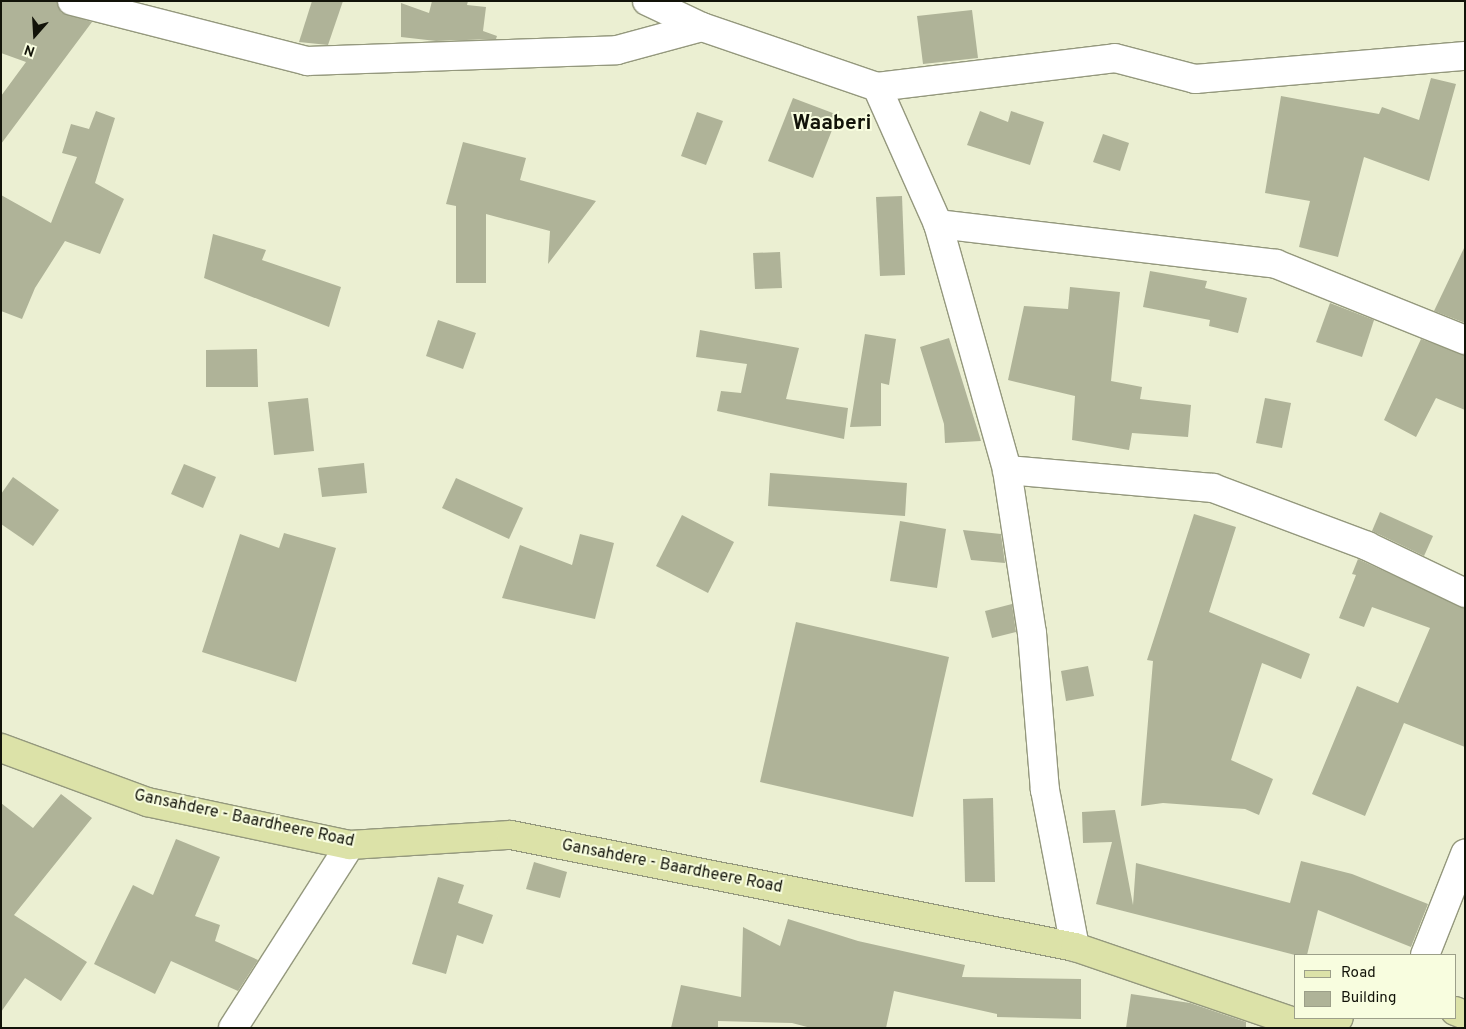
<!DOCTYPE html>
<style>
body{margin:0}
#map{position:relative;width:1466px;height:1029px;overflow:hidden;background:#ebefd2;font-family:Overpass,sans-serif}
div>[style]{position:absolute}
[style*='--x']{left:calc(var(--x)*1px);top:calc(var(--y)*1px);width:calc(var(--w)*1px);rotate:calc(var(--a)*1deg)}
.building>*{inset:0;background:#afb398}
.roads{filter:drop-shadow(1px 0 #94987d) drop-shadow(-1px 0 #94987d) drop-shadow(0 1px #94987d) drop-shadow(0 -1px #94987d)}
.minor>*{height:28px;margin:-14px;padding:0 14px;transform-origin:14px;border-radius:14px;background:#fff}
.major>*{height:28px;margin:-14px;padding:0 14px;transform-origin:14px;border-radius:14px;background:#dce2a8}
span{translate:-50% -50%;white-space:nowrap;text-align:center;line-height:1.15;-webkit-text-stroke:4px #f8fddf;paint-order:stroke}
.street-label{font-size:16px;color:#121309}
.district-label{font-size:21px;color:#121309;font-weight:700}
.frame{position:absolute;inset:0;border:2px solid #121309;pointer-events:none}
.legend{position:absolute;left:1294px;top:954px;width:162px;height:65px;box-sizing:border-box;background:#f8fddf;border:1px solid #9c9f89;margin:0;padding:6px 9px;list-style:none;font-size:15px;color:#121309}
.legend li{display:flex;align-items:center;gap:10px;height:25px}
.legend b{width:25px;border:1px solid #9c9f89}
.north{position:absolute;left:10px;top:10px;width:50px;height:50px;-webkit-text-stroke:4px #f8fddf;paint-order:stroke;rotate:199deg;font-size:14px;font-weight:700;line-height:20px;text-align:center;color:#121309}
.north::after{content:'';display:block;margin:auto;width:18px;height:22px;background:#121309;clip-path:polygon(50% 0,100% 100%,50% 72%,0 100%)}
</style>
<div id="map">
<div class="building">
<div style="clip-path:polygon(1px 1px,57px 1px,61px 12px,92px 22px,1px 144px,1px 96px,26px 62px,1px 53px)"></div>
<div style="clip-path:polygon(312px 1px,343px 1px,328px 45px,299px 42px)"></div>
<div style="clip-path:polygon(432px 1px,468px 1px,467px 5px,486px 7px,483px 31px,497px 36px,496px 39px,436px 41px,401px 37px,401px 3px,429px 13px)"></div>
<div style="clip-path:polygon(972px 10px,978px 58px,923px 64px,917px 16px)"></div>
<div style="clip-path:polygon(1431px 78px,1456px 84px,1429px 181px,1364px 157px,1338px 257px,1299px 247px,1310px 201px,1265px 193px,1281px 96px,1379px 114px,1382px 107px,1419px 120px)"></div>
<div style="clip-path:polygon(793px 98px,838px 115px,813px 178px,768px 161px)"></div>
<div style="clip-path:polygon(96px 111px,115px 118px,95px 183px,124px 199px,100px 254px,65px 241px,35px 288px,22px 319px,1px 311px,1px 195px,51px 223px,77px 157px,62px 153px,71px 124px,89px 129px)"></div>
<div style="clip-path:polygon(980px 111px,1008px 122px,1011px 111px,1044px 122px,1030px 165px,967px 145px)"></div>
<div style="clip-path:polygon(697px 112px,723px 121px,706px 165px,681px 156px)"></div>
<div style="clip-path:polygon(1103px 134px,1129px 143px,1120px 171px,1093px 162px)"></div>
<div style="clip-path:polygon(463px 142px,526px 158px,520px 180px,596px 201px,548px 264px,550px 231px,486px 214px,486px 283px,456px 283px,456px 206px,446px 204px)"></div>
<div style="clip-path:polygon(902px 196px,905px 275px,880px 276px,876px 197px)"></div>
<div style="clip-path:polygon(213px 234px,266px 250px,262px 260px,341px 287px,329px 327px,204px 278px)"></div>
<div style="clip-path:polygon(1465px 246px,1465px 323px,1434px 311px)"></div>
<div style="clip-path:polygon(780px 252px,782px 288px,755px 289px,753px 253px)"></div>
<div style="clip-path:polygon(1150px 271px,1207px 281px,1205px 288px,1247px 298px,1238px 333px,1209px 326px,1210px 320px,1143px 307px)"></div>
<div style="clip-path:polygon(1070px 287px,1120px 292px,1111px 381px,1142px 387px,1140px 399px,1191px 405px,1188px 437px,1132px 433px,1129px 450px,1072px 440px,1075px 396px,1008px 380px,1024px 306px,1068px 309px)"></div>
<div style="clip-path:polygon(1330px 303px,1374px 320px,1362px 357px,1316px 342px)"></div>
<div style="clip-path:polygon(438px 320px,476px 333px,463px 369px,426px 356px)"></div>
<div style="clip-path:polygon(700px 330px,799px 348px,786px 399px,848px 408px,844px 439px,717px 411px,721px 391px,741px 393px,747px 364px,696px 357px)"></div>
<div style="clip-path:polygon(865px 334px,896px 339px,889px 385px,881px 383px,881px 426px,850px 427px)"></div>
<div style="clip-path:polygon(949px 338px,981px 441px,945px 443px,944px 424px,920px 347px)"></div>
<div style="clip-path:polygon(1421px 339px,1465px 355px,1465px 410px,1436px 398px,1416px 437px,1384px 420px)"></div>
<div style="clip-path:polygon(257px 349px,258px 387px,206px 387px,206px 350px)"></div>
<div style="clip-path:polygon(308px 398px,314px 451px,274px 455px,268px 402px)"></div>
<div style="clip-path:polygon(1265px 398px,1291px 403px,1282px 448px,1256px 443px)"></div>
<div style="clip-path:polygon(364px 463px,367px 493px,322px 497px,318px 468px)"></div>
<div style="clip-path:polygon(184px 464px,216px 477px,203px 508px,171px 494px)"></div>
<div style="clip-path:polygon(770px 473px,907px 483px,905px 516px,768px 506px)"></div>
<div style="clip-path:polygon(13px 477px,59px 510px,33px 546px,1px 524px,1px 494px)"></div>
<div style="clip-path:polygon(456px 478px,523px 508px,509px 539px,442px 508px)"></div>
<div style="clip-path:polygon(1380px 512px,1433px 536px,1424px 556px,1372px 531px)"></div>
<div style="clip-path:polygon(1194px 514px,1236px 527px,1209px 612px,1310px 654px,1301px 679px,1262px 663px,1231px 760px,1273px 779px,1259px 815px,1245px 809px,1163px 803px,1141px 806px,1153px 661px,1147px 660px)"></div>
<div style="clip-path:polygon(682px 515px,734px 542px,708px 593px,656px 566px)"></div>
<div style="clip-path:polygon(900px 521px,946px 529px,937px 588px,890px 581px)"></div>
<div style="clip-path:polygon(963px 530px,1001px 534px,1005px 563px,971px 560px)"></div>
<div style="clip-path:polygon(284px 533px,336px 548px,296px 682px,202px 652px,240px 534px,279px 548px)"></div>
<div style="clip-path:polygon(580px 534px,614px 543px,595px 619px,502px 598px,520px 545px,572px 565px)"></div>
<div style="clip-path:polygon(1358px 559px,1465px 608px,1465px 747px,1404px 723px,1365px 816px,1312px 794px,1357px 686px,1398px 703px,1430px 628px,1372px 607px,1364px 627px,1339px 618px,1356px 575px,1352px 574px)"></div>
<div style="clip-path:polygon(1012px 604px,1016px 632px,992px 638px,985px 611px)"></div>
<div style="clip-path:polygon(796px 622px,949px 657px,913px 817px,760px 782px)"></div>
<div style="clip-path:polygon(1088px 666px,1094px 696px,1066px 701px,1061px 671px)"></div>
<div style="clip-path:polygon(61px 794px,92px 818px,14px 915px,87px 962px,61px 1001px,25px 978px,1px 1012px,1px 803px,33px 828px)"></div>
<div style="clip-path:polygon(993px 798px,995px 882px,965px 882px,963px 799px)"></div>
<div style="clip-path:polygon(1115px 810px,1133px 905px,1136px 863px,1290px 903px,1301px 861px,1352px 874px,1428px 904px,1411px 947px,1318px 910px,1307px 955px,1295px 955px,1096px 904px,1112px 842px,1083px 843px,1082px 812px)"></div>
<div style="clip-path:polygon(176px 839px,220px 857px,195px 916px,220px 925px,215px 941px,258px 960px,238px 991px,171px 961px,155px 994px,94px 964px,133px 885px,153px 895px)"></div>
<div style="clip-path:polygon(534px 862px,567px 872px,560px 898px,526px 889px)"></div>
<div style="clip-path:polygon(438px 877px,464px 885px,458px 903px,493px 915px,483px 944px,457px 935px,446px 974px,412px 964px)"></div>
<div style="clip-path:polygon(788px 919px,858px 941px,965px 965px,962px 977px,1081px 979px,1081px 1019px,997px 1017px,997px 1014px,894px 991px,886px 1028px,811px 1028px,792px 1023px,718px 1021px,718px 1028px,671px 1028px,681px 985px,741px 997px,743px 927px,780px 946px)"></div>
<div style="clip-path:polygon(1131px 994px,1190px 1003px,1246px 1022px,1246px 1028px,1126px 1028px)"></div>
</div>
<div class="roads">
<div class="minor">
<div style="--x:72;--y:1;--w:243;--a:14.3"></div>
<div style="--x:307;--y:61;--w:310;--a:-2"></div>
<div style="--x:617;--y:50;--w:88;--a:-15.1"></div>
<div style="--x:702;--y:27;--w:185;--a:18.9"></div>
<div style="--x:877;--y:87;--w:240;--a:-6.9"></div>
<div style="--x:1115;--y:58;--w:83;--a:14.7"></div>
<div style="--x:1195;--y:79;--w:271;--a:-4.9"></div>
<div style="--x:647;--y:1;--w:61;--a:25.3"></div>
<div style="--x:877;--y:87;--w:150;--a:66"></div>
<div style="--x:938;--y:224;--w:255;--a:74.3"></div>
<div style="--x:1007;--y:470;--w:165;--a:81.3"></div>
<div style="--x:1032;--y:633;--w:158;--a:85.3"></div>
<div style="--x:1045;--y:790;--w:160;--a:79.2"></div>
<div style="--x:938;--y:224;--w:340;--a:6.7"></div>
<div style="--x:1276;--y:264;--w:204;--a:21.9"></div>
<div style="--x:1007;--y:470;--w:207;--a:5"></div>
<div style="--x:1213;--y:488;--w:165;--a:20.6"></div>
<div style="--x:1367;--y:546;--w:109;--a:25.6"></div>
<div style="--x:1425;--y:955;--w:109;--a:-68.4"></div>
<div style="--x:233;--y:1028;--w:217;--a:-57.4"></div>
</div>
<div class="major">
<div style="--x:1;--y:748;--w:156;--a:20.3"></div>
<div style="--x:147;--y:802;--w:208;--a:12"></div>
<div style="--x:350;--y:845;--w:161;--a:-3.6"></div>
<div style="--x:511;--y:835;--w:575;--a:11.23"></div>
<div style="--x:1075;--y:947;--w:247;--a:18.9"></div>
<div style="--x:1309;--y:1027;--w:31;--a:-17"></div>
<div style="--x:1455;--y:1011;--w:11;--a:22"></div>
</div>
</div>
<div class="street-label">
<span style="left:244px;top:819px;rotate:12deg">Gansahdere - Baardheere Road</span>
<span style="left:672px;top:867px;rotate:11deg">Gansahdere - Baardheere Road</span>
</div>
<div class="district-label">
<span style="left:832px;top:124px">Waaberi</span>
</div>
<div class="frame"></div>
<ul class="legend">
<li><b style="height:6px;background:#dce2a8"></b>Road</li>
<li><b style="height:14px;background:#afb398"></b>Building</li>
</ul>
<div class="north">N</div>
</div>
